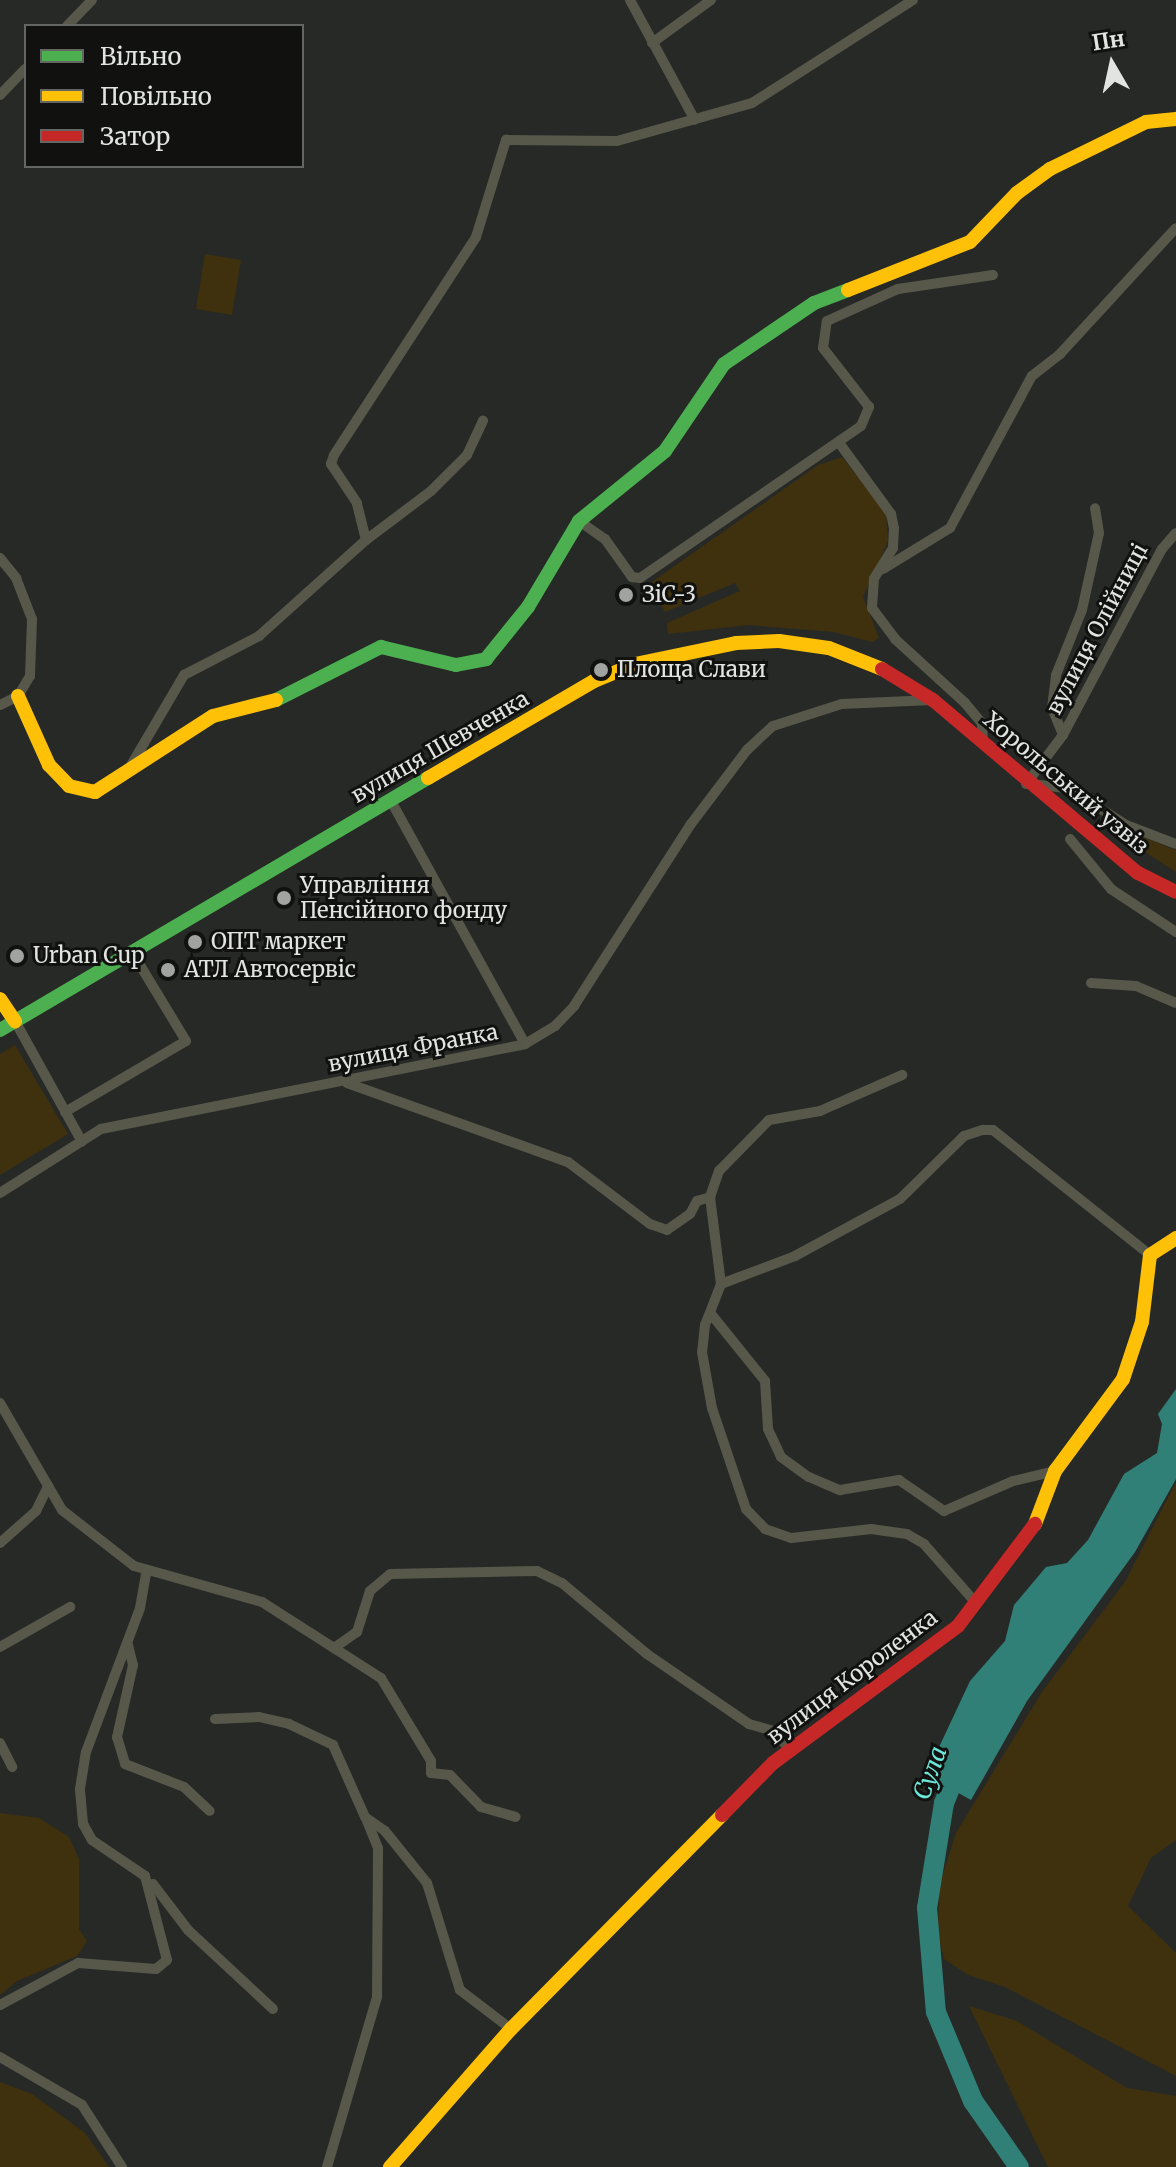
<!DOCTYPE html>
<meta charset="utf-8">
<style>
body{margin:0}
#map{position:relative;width:1176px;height:2167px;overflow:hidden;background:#272926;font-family:Merriweather,serif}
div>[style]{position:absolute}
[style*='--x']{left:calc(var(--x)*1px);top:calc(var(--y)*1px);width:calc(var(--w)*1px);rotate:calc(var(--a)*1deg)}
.green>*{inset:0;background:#3f310e}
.water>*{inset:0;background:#318078}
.river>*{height:20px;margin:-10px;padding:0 10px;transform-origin:10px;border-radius:10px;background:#318078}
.street>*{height:10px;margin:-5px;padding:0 5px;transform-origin:5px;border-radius:5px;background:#57574a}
.fast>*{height:14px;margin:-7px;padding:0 7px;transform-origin:7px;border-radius:7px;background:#4caf50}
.slow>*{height:14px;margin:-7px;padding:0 7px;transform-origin:7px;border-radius:7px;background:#ffc107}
.jam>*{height:14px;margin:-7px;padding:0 7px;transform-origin:7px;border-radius:7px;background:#c62828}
.dots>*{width:22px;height:22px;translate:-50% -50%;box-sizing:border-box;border:4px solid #111210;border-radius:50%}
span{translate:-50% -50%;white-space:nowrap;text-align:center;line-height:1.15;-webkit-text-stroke:6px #111210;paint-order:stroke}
.poi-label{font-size:22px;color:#e1e4e0}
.left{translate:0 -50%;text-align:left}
.street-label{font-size:22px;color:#e1e4e0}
.water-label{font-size:24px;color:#6ce8da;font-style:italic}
.legend{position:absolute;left:24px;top:24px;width:280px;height:144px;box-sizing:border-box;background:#111210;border:2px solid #646663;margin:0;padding:10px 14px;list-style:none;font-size:24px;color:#e1e4e0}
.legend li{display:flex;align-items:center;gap:16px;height:40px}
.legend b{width:40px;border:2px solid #646663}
.north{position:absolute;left:1072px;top:24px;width:80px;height:80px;-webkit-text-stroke:6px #111210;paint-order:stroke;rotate:351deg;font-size:22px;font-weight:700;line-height:32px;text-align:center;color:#e1e4e0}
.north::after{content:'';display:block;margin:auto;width:28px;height:36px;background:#e1e4e0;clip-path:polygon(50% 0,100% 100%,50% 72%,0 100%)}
</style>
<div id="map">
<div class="green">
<div style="clip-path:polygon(205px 254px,241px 260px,232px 315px,196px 309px)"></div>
<div style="clip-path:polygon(842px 457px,886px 513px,888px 541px,863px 597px,879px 638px,872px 642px,834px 632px,748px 625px,668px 634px,667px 623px,740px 591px,735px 583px,665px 612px,649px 584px,818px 465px)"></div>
<div style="clip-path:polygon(1127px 831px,1176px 850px,1176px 872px,1125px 839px,1121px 833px)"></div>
<div style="clip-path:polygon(15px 1045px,68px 1134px,0 1175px,0 1054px)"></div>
<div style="clip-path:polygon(1176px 1482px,1176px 1840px,1151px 1858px,1128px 1906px,1176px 1953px,1176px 2076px,1005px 1987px,968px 1975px,944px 1959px,938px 1935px,939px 1886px,956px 1833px,1042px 1692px,1125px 1582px)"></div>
<div style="clip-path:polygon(0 1813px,39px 1818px,69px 1837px,79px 1859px,79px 1929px,87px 1941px,77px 1956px,17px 1981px,0 1995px)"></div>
<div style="clip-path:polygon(969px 2006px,1017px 2021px,1127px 2088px,1176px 2096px,1176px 2167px,1048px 2167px)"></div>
<div style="clip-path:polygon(0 2082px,32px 2094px,85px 2133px,109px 2167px,0 2167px)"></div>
</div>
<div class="water">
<div style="clip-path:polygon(1176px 1389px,1176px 1479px,1135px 1552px,1027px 1701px,971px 1800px,926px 1775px,970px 1681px,1005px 1641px,1014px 1605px,1046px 1567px,1067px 1563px,1088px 1540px,1124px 1474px,1157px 1453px,1162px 1424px,1158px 1414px)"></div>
</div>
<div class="river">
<div style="--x:960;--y:1764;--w:42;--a:112.3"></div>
<div style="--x:944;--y:1803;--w:106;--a:99.2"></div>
<div style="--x:927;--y:1908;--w:104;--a:85.1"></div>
<div style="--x:936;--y:2012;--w:96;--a:67.4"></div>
<div style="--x:973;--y:2101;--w:80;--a:55.1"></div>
</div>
<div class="street">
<div style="--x:630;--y:0;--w:136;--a:61.6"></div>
<div style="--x:67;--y:26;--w:36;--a:-46"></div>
<div style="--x:652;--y:43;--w:73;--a:-36.1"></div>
<div style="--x:0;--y:95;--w:37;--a:-46"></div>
<div style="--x:840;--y:444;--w:87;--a:53.9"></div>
<div style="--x:891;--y:514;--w:14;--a:78"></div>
<div style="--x:894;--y:528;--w:20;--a:93"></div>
<div style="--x:893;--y:548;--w:36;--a:122"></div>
<div style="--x:874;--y:579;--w:29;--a:94"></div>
<div style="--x:872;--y:608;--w:39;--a:53"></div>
<div style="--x:895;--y:639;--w:95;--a:42.4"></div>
<div style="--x:965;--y:703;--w:26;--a:50"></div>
<div style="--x:982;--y:723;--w:18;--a:87"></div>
<div style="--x:579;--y:521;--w:32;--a:35"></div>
<div style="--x:605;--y:539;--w:47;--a:54.6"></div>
<div style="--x:632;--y:577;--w:8;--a:7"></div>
<div style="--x:640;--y:578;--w:268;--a:-34.5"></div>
<div style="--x:861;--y:426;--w:21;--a:-67"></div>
<div style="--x:869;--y:407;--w:75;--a:-127.9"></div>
<div style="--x:823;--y:348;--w:27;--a:-82"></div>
<div style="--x:827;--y:321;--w:78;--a:-24.3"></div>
<div style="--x:898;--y:289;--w:96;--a:-8.4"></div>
<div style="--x:366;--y:540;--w:38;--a:-104"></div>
<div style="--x:357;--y:503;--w:47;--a:-123.7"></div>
<div style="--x:331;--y:464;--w:9;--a:-72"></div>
<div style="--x:334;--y:455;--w:260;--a:-56.9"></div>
<div style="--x:476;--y:237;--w:102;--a:-72.8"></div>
<div style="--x:506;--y:140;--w:111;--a:0.5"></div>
<div style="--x:617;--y:141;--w:140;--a:-15.7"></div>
<div style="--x:752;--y:103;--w:191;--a:-32.6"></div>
<div style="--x:0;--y:558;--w:26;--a:51"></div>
<div style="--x:16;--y:578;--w:44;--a:68.7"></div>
<div style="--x:32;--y:619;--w:57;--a:92"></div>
<div style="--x:30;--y:676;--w:23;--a:121"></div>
<div style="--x:18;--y:696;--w:20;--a:153"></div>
<div style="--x:883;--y:569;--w:79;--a:-31.5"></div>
<div style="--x:950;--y:528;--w:173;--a:-61.7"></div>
<div style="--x:1032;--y:376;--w:36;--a:-38"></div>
<div style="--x:1060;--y:354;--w:171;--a:-47.4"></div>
<div style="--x:1063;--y:735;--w:29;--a:-112"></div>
<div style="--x:1052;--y:708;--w:33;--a:-83"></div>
<div style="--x:1056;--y:675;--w:70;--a:-68.2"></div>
<div style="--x:1082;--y:610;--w:79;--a:-77.6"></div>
<div style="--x:1099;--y:533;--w:25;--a:-99"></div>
<div style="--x:130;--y:767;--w:107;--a:-59.6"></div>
<div style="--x:184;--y:675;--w:85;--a:-27.5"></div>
<div style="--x:259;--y:636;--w:144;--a:-41.9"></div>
<div style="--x:366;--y:540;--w:81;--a:-37"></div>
<div style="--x:431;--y:491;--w:51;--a:-45"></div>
<div style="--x:467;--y:455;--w:38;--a:-65"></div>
<div style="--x:1026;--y:784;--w:61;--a:-52.9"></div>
<div style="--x:1063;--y:735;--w:211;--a:-62"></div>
<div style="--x:1162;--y:549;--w:21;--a:-49"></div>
<div style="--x:1032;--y:784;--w:38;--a:7"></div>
<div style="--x:1070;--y:789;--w:67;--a:32.7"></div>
<div style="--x:1126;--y:825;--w:53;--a:20.8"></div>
<div style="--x:391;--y:801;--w:277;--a:61.1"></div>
<div style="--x:1070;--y:839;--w:65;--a:50.6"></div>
<div style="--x:1111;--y:889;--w:78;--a:33.5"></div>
<div style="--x:1091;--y:983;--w:45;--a:3.8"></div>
<div style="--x:1136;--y:986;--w:43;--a:23"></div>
<div style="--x:15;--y:1021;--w:138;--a:61"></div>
<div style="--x:347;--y:1083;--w:235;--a:19.7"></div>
<div style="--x:568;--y:1162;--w:103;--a:37.1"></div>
<div style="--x:650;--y:1224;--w:18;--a:19"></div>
<div style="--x:667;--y:1230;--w:28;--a:-35"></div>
<div style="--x:690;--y:1214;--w:15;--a:-62"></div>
<div style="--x:697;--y:1201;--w:14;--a:-17"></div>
<div style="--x:710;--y:1197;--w:88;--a:82.8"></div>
<div style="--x:721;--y:1284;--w:44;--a:111.3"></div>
<div style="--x:705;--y:1325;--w:27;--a:96"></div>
<div style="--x:702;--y:1352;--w:57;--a:79.9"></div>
<div style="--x:712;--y:1408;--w:107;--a:71.4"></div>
<div style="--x:746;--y:1509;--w:28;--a:46"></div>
<div style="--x:765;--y:1529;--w:28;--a:19"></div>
<div style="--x:791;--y:1538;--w:81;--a:-6.4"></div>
<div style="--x:871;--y:1529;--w:36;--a:8"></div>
<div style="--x:907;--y:1534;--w:20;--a:30"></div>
<div style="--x:924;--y:1544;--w:79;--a:48.6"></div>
<div style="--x:65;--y:1112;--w:140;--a:-30.4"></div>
<div style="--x:186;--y:1041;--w:104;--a:-121.2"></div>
<div style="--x:0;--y:1193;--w:120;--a:-32.4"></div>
<div style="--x:101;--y:1129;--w:432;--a:-11.3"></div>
<div style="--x:525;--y:1044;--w:35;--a:-31"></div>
<div style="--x:555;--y:1026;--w:28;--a:-46"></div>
<div style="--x:574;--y:1006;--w:216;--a:-57.3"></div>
<div style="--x:691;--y:824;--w:93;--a:-52.9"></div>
<div style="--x:747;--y:750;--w:35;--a:-43"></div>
<div style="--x:773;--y:726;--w:72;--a:-17.7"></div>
<div style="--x:842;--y:704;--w:90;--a:-2.5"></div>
<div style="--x:710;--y:1197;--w:28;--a:-71"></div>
<div style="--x:719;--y:1171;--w:71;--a:-45.6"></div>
<div style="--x:769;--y:1120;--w:52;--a:-10"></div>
<div style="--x:820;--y:1111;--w:90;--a:-23.7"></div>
<div style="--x:721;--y:1284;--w:79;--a:-20.7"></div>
<div style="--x:795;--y:1256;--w:119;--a:-28.5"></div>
<div style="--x:900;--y:1199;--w:90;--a:-44.5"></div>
<div style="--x:964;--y:1136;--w:20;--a:-18"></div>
<div style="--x:983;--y:1130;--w:10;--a:0"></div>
<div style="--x:993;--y:1130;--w:201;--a:38.5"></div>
<div style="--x:711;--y:1314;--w:86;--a:51.1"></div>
<div style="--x:765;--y:1381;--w:48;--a:86.4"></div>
<div style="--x:768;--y:1429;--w:31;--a:65"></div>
<div style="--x:781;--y:1457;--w:34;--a:36"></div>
<div style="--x:809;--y:1477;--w:34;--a:23"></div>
<div style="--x:840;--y:1490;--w:60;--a:-9.6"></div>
<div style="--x:899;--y:1480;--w:55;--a:34.6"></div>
<div style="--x:944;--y:1511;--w:75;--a:-23.5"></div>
<div style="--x:1013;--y:1481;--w:43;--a:-13.4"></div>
<div style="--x:0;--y:1403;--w:124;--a:59.9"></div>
<div style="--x:62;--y:1510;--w:91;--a:37.9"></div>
<div style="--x:134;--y:1566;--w:133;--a:15.7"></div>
<div style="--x:262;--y:1602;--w:85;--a:32.6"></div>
<div style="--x:334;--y:1648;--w:28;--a:-35"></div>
<div style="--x:357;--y:1632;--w:43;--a:-72.4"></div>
<div style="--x:370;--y:1591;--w:26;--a:-40"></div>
<div style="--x:390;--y:1574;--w:147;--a:-1.2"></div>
<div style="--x:537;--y:1571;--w:28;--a:26"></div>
<div style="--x:562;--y:1583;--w:111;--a:39.9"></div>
<div style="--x:647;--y:1654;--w:124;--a:34.5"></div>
<div style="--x:749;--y:1724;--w:26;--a:16"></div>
<div style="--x:774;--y:1731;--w:23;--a:50"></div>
<div style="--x:0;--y:1543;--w:48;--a:-41.6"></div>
<div style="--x:36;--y:1511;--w:28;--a:-64"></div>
<div style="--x:128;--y:1645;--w:21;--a:76"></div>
<div style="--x:133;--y:1665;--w:74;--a:102.5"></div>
<div style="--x:117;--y:1737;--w:28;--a:73"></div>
<div style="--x:125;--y:1764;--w:63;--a:21.3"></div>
<div style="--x:184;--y:1787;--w:35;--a:43"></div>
<div style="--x:0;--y:1647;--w:81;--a:-29.7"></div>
<div style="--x:334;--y:1648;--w:56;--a:32.6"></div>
<div style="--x:381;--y:1678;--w:97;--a:58.9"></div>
<div style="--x:431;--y:1761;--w:12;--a:90"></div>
<div style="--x:431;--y:1773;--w:19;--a:6"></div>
<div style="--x:450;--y:1775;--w:45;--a:45.9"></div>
<div style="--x:481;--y:1807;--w:36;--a:16"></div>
<div style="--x:215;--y:1719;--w:44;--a:-2.6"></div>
<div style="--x:259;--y:1717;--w:31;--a:13"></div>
<div style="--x:289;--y:1724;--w:49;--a:25.5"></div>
<div style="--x:333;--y:1745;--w:79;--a:66"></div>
<div style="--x:365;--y:1817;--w:24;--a:35"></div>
<div style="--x:385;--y:1831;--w:67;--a:51.1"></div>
<div style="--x:427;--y:1883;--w:112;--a:72.9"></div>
<div style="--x:460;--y:1990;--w:64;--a:37.4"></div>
<div style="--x:0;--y:1743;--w:27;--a:63"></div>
<div style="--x:153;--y:1884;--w:58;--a:52.7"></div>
<div style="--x:188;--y:1930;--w:116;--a:42.9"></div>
<div style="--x:0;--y:2005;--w:89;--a:-28.3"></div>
<div style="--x:78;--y:1963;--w:78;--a:4.4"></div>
<div style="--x:156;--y:1969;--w:14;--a:-39"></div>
<div style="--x:167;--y:1960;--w:87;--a:-104.7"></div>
<div style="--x:145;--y:1876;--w:64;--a:-145.8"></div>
<div style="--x:92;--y:1840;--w:18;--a:-119"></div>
<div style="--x:83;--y:1824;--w:35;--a:-95"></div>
<div style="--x:80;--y:1789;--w:37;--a:-81"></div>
<div style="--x:86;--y:1752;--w:154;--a:-69.4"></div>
<div style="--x:140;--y:1608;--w:39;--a:-80"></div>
<div style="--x:0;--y:2057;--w:95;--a:30.3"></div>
<div style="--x:82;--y:2105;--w:74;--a:57.2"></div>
<div style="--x:327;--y:2167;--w:177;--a:-73.6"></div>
<div style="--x:377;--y:1997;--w:149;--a:-89.6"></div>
<div style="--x:378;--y:1848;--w:31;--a:-112"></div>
</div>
<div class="fast">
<div style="--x:276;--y:700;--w:118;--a:-26.8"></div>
<div style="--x:381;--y:647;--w:77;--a:13.5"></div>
<div style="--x:456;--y:665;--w:31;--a:-11"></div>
<div style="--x:486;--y:659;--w:67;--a:-51.1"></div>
<div style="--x:528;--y:607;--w:100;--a:-59.3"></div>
<div style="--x:579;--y:521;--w:111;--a:-39.1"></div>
<div style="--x:665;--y:451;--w:105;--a:-55.9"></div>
<div style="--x:724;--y:364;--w:109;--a:-34.1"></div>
<div style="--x:814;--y:303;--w:36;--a:-21"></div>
<div style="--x:0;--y:1030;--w:497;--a:-30.5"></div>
</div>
<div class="slow">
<div style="--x:848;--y:290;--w:131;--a:-21.5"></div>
<div style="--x:970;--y:242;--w:68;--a:-46.2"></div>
<div style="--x:1017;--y:193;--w:41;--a:-36"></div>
<div style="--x:1050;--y:169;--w:107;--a:-26.1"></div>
<div style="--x:1146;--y:122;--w:30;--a:-6"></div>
<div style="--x:18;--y:696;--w:76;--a:65.8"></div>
<div style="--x:49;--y:765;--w:29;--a:46"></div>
<div style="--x:69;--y:786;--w:27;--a:13"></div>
<div style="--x:95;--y:792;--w:140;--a:-32.8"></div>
<div style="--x:213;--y:716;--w:65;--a:-14.3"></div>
<div style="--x:428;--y:778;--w:192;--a:-30.3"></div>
<div style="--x:594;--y:681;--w:44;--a:-22.5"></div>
<div style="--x:635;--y:664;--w:103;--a:-11.7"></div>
<div style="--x:736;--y:643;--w:43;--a:-2.7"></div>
<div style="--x:779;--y:641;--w:50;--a:8"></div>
<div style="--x:829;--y:648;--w:57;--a:21.6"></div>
<div style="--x:0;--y:999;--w:27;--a:56"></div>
<div style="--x:1035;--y:1524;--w:57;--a:-69.3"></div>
<div style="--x:1055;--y:1471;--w:114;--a:-53.5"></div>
<div style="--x:1123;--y:1379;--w:60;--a:-71.6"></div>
<div style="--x:1142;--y:1322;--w:67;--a:-83.2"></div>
<div style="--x:1150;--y:1255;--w:31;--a:-33"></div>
<div style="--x:390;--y:2167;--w:184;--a:-48.8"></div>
<div style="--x:511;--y:2029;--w:301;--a:-45.4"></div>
</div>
<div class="jam">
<div style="--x:882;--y:669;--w:60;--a:31.3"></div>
<div style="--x:933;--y:700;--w:268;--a:40.2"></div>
<div style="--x:1138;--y:873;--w:42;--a:26.6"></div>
<div style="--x:722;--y:1815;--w:73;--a:-45.6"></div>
<div style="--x:773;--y:1763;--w:230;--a:-36.5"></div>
<div style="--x:958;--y:1626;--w:128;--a:-53"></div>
</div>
<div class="dots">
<div style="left:626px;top:595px;background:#a0a39f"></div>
<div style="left:601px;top:670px;background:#a0a39f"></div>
<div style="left:284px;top:898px;background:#a0a39f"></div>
<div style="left:195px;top:942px;background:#a0a39f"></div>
<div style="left:17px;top:956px;background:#a0a39f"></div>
<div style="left:168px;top:970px;background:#a0a39f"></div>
</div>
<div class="poi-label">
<span class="left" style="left:642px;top:595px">ЗіС-3</span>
<span class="left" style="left:617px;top:670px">Площа Слави</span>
<span class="left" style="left:300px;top:898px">Управління<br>Пенсійного фонду</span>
<span class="left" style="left:211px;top:942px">ОПТ маркет</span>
<span class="left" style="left:33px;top:956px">Urban Cup</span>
<span class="left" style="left:184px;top:970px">АТЛ Автосервіс</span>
</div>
<div class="street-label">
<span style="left:1097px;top:629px;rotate:-62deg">вулиця Олійниці</span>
<span style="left:440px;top:747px;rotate:-30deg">вулиця Шевченка</span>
<span style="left:1066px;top:783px;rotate:40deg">Хорольський узвіз</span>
<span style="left:413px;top:1048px;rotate:-11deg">вулиця Франка</span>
<span style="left:852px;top:1677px;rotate:-37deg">вулиця Короленка</span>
</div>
<div class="water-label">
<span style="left:930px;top:1773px;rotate:-70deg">Сула</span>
</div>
<ul class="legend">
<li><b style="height:10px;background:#4caf50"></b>Вільно</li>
<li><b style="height:10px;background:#ffc107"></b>Повільно</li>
<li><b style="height:10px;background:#c62828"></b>Затор</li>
</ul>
<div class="north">Пн</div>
</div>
